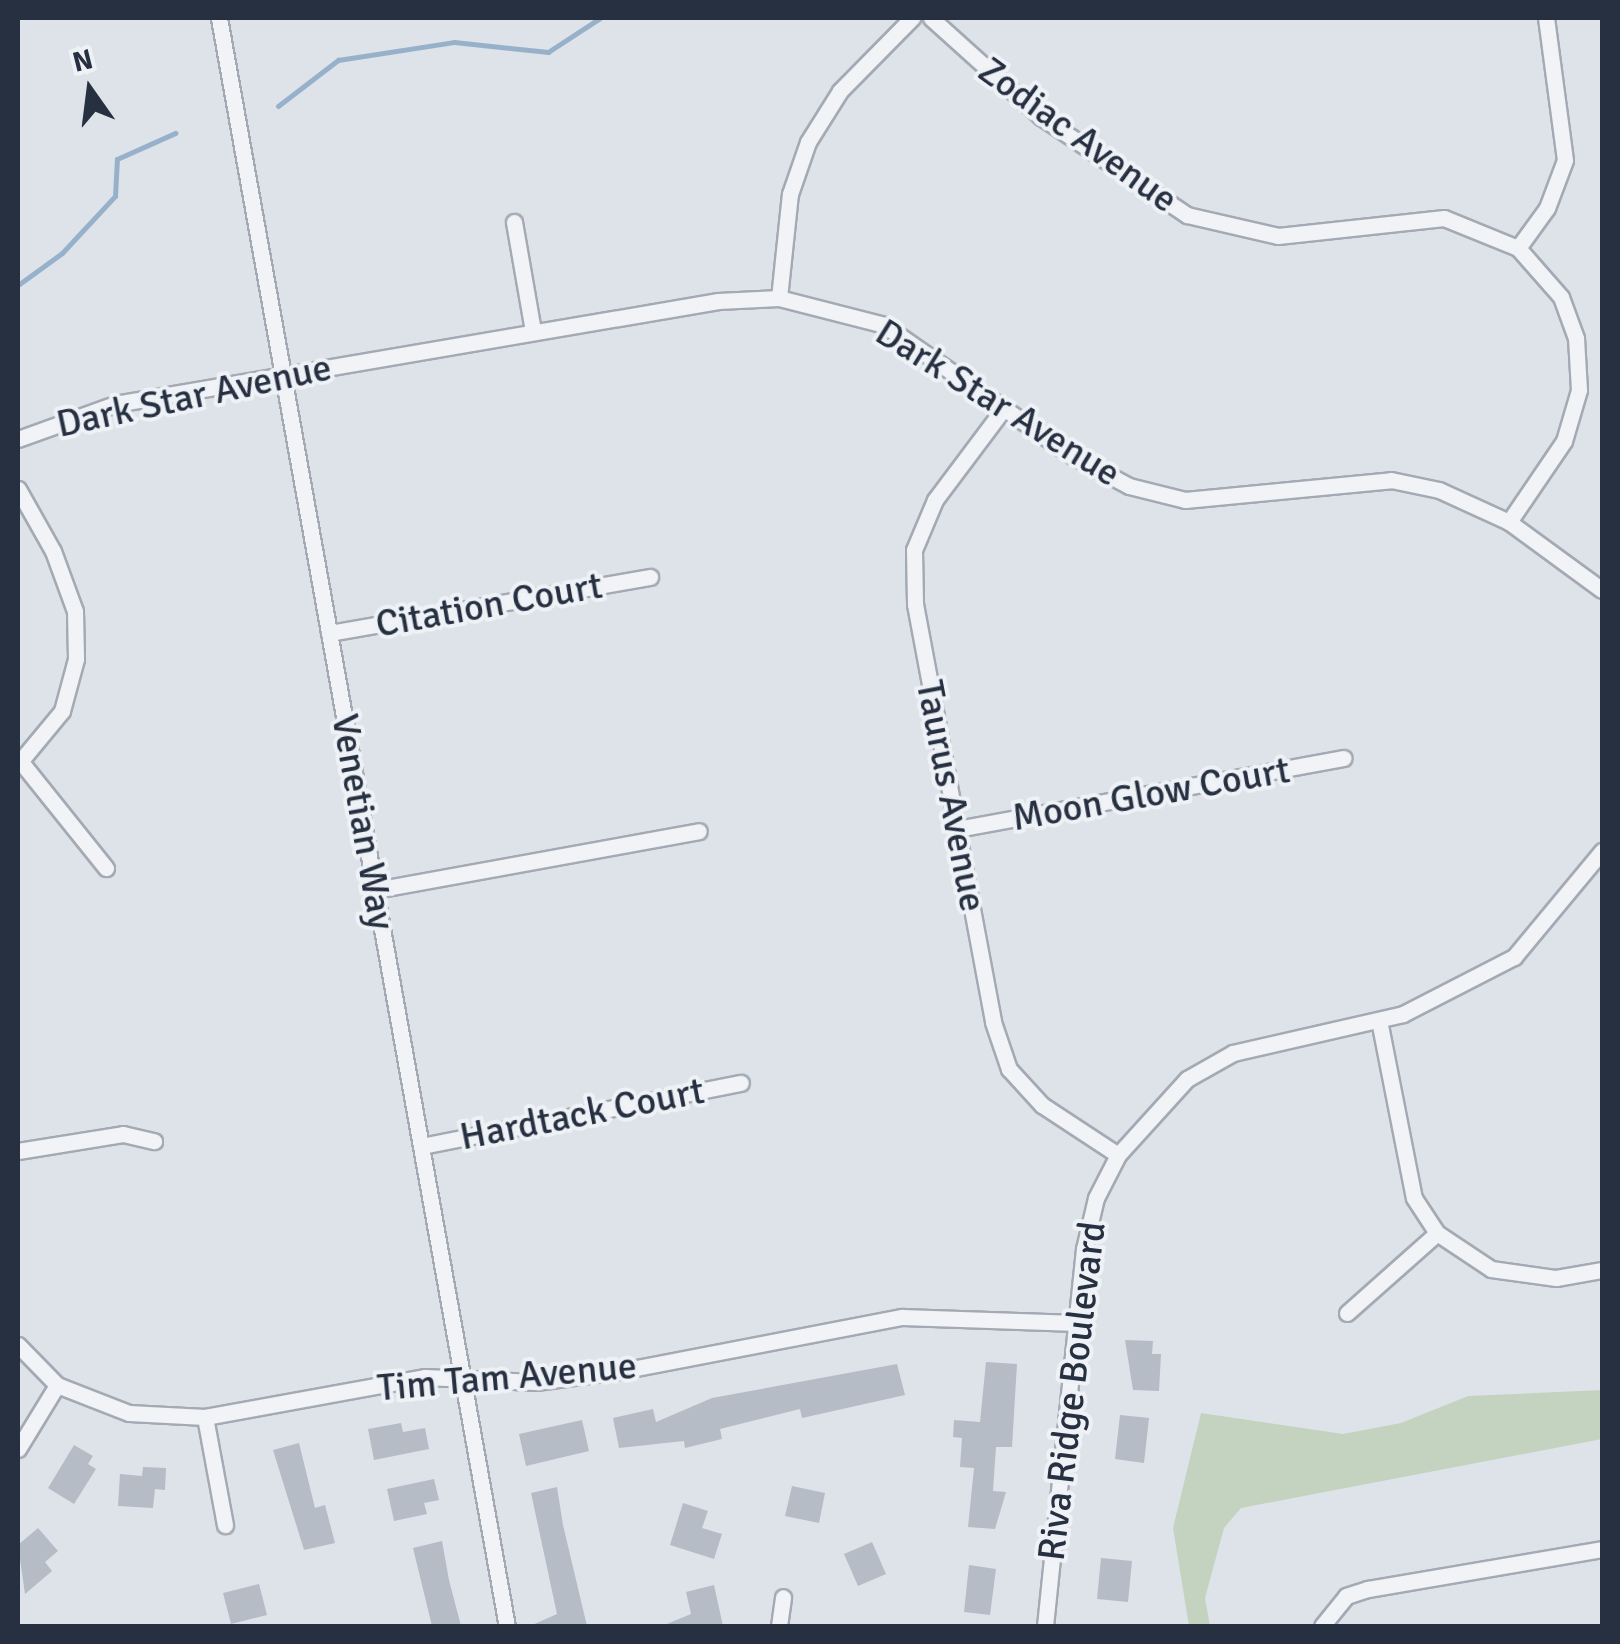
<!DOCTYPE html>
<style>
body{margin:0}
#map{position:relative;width:1620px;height:1644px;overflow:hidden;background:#dee3e9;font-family:Signika,sans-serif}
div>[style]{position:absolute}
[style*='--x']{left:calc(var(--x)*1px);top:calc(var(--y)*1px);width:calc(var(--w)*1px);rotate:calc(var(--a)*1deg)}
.green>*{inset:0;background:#c4d3bf}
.stream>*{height:5px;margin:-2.5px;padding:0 2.5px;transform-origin:2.5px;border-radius:2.5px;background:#97b1cb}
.building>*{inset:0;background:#b5bcc6}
.roads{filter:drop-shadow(2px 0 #a3aab3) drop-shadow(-2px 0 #a3aab3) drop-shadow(0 2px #a3aab3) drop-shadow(0 -2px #a3aab3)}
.minor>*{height:15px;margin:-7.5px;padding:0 7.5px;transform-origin:7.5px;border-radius:7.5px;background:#f1f3f7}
span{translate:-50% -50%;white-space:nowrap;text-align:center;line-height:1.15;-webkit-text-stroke:8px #eef2f6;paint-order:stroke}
.street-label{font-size:38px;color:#263041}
.frame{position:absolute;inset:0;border:20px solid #263041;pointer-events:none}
.north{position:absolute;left:40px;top:40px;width:100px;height:100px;-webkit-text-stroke:8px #eef2f6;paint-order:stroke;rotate:346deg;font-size:28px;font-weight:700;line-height:40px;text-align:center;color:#263041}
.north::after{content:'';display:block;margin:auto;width:35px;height:45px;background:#263041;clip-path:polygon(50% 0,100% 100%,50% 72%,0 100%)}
</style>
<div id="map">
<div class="green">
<div style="clip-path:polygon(1602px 1390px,1602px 1439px,1241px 1508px,1224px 1528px,1205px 1598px,1210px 1626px,1189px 1626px,1173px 1528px,1201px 1413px,1343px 1434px,1401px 1423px,1468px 1396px)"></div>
</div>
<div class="stream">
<div style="--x:278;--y:106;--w:76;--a:-37.5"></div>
<div style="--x:338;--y:60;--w:117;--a:-8.8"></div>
<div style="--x:454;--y:42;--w:95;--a:6.1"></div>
<div style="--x:548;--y:52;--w:62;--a:-33.2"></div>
<div style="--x:18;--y:285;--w:54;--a:-36"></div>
<div style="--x:62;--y:253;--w:78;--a:-47.1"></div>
<div style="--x:115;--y:196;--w:37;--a:-87"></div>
<div style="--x:117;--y:159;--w:64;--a:-24.1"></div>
</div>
<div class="building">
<div style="clip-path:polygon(1125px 1340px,1153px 1341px,1152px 1354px,1161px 1354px,1159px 1391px,1133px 1390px)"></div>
<div style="clip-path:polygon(986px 1362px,1017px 1364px,1012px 1447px,996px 1447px,993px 1491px,1006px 1492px,995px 1529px,968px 1527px,974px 1468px,960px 1467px,962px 1438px,953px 1437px,954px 1420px,980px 1422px)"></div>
<div style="clip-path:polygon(897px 1364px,905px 1395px,802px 1418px,800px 1409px,720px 1429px,722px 1439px,685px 1448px,684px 1441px,619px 1448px,613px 1418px,653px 1409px,656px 1422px,712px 1398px)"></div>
<div style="clip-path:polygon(1120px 1415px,1149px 1418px,1144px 1463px,1115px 1459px)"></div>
<div style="clip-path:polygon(582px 1420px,589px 1451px,526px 1466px,519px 1434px)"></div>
<div style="clip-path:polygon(401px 1423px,403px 1432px,425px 1428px,429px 1449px,374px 1460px,368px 1429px)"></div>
<div style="clip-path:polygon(299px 1443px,315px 1508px,325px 1505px,335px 1543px,304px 1550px,273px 1450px)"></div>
<div style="clip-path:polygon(74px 1445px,93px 1456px,88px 1464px,96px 1469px,74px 1504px,48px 1488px)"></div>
<div style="clip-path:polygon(143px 1467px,166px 1468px,165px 1490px,155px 1489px,153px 1508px,118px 1506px,120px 1474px,142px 1476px)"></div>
<div style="clip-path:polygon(434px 1479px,439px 1500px,424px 1503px,427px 1514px,394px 1521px,387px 1489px)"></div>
<div style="clip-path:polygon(792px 1486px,825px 1493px,819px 1523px,785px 1516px)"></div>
<div style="clip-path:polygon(557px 1487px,563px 1525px,587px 1626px,530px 1626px,557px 1614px,531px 1493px)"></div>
<div style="clip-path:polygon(683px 1503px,708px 1511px,702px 1528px,722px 1534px,714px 1559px,670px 1545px)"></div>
<div style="clip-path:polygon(38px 1528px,58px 1551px,45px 1562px,52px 1571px,25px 1594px,18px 1545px)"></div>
<div style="clip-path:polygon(442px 1541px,449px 1580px,461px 1626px,432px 1626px,413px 1548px)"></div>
<div style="clip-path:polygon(872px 1542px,886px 1574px,858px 1586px,844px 1554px)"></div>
<div style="clip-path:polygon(1101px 1558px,1132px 1561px,1128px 1602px,1097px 1599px)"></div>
<div style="clip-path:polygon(969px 1565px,996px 1569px,990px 1615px,964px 1612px)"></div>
<div style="clip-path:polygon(259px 1584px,267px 1615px,231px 1624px,223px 1593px)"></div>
<div style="clip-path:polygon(714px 1585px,723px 1626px,662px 1626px,691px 1614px,686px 1592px)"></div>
</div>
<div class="roads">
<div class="minor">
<div style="--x:219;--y:18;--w:1634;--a:79.85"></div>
<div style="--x:931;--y:18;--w:148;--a:42"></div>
<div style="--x:1041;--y:117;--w:176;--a:33.9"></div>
<div style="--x:1187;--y:215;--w:93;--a:13"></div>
<div style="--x:1278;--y:236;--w:167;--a:-6.2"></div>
<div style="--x:1444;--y:218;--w:80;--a:22.1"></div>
<div style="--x:1518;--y:248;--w:65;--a:48.7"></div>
<div style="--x:1561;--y:297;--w:44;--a:69.9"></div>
<div style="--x:1576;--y:338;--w:52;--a:86.7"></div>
<div style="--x:1579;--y:390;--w:53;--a:106.4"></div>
<div style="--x:1564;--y:441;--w:98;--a:124.2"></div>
<div style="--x:514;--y:222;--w:111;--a:80.1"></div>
<div style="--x:1518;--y:248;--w:49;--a:-54.1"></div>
<div style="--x:1547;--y:208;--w:51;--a:-69.4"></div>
<div style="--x:1565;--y:160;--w:143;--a:-97.6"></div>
<div style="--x:779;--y:298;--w:105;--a:-84"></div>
<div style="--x:790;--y:194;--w:55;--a:-70.9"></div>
<div style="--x:808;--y:142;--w:60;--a:-57.9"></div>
<div style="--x:840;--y:91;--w:103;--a:-45.4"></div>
<div style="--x:1004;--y:408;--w:115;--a:126.9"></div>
<div style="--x:935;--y:500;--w:54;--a:112.8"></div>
<div style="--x:914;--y:550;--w:54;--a:88.9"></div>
<div style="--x:915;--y:604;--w:425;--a:79.4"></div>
<div style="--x:993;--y:1022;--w:50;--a:71.2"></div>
<div style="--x:1009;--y:1069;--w:49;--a:47.5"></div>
<div style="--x:1042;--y:1105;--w:91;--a:33.3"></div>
<div style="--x:18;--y:439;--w:103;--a:-19.8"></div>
<div style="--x:115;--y:404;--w:612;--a:-9.69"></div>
<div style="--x:718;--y:301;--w:61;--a:-2.8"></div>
<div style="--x:779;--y:298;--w:108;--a:14.4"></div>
<div style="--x:884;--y:325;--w:228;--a:34.8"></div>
<div style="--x:1071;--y:455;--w:66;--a:28.1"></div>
<div style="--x:1129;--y:486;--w:58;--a:14"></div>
<div style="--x:1185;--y:500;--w:207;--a:-5.5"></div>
<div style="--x:1391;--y:480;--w:49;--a:11.8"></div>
<div style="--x:1439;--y:490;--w:77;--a:24.6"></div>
<div style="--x:1509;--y:522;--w:115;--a:36.2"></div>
<div style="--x:18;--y:489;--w:71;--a:60.6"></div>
<div style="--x:53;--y:551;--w:64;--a:69.9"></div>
<div style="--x:75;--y:611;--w:48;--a:88.8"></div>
<div style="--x:76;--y:659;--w:54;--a:105.1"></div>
<div style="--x:62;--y:711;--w:69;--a:129.7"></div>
<div style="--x:329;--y:633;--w:326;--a:-9.9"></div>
<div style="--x:21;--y:762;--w:136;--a:51.3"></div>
<div style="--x:957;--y:829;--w:393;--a:-10.4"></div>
<div style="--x:375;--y:890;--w:329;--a:-10.3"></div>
<div style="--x:1379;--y:1020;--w:181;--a:78.9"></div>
<div style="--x:1414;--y:1198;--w:42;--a:56.7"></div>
<div style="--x:1437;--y:1233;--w:65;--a:33.7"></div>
<div style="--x:1491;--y:1269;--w:66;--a:7.9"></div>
<div style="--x:1556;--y:1278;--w:47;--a:-9.9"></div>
<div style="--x:422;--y:1146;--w:325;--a:-11.2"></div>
<div style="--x:18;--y:1151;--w:106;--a:-9.2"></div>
<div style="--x:123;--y:1134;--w:32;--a:13"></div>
<div style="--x:1347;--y:1313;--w:120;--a:-41.6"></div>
<div style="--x:18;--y:1345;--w:56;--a:45.7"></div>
<div style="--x:57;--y:1385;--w:77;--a:21.3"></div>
<div style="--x:129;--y:1413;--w:76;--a:3"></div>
<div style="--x:205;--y:1417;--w:224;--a:-10.3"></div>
<div style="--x:425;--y:1377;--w:111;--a:2.6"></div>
<div style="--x:536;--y:1382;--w:91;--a:-7.6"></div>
<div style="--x:626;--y:1370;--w:281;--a:-10.9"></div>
<div style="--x:902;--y:1317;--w:175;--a:2"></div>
<div style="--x:205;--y:1417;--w:110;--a:79.5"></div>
<div style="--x:18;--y:1449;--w:75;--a:-58.6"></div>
<div style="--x:779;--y:1626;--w:29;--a:-82"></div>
<div style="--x:1045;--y:1626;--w:379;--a:-84.1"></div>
<div style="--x:1084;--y:1249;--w:52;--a:-76.8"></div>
<div style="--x:1096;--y:1198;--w:48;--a:-62.9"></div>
<div style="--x:1118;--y:1155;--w:103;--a:-47.8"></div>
<div style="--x:1187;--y:1079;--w:53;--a:-29.5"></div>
<div style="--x:1233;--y:1053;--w:174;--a:-12.9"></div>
<div style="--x:1403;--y:1014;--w:125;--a:-27.2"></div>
<div style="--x:1514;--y:957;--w:138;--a:-50.3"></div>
<div style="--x:1322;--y:1626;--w:38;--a:-51"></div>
<div style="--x:1346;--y:1596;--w:23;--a:-18"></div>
<div style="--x:1368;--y:1589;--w:237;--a:-9.7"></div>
</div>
</div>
<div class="street-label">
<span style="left:1078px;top:135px;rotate:36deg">Zodiac Avenue</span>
<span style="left:194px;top:396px;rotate:-12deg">Dark Star Avenue</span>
<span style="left:998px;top:403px;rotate:32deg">Dark Star Avenue</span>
<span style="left:489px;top:605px;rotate:-10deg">Citation Court</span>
<span style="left:1151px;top:794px;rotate:-10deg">Moon Glow Court</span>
<span style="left:951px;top:796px;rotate:79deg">Taurus Avenue</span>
<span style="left:363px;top:822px;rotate:80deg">Venetian Way</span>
<span style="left:582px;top:1114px;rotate:-11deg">Hardtack Court</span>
<span style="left:507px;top:1377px;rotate:-5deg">Tim Tam Avenue</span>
<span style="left:1072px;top:1391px;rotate:-83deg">Riva Ridge Boulevard</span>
</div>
<div class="frame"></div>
<div class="north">N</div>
</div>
